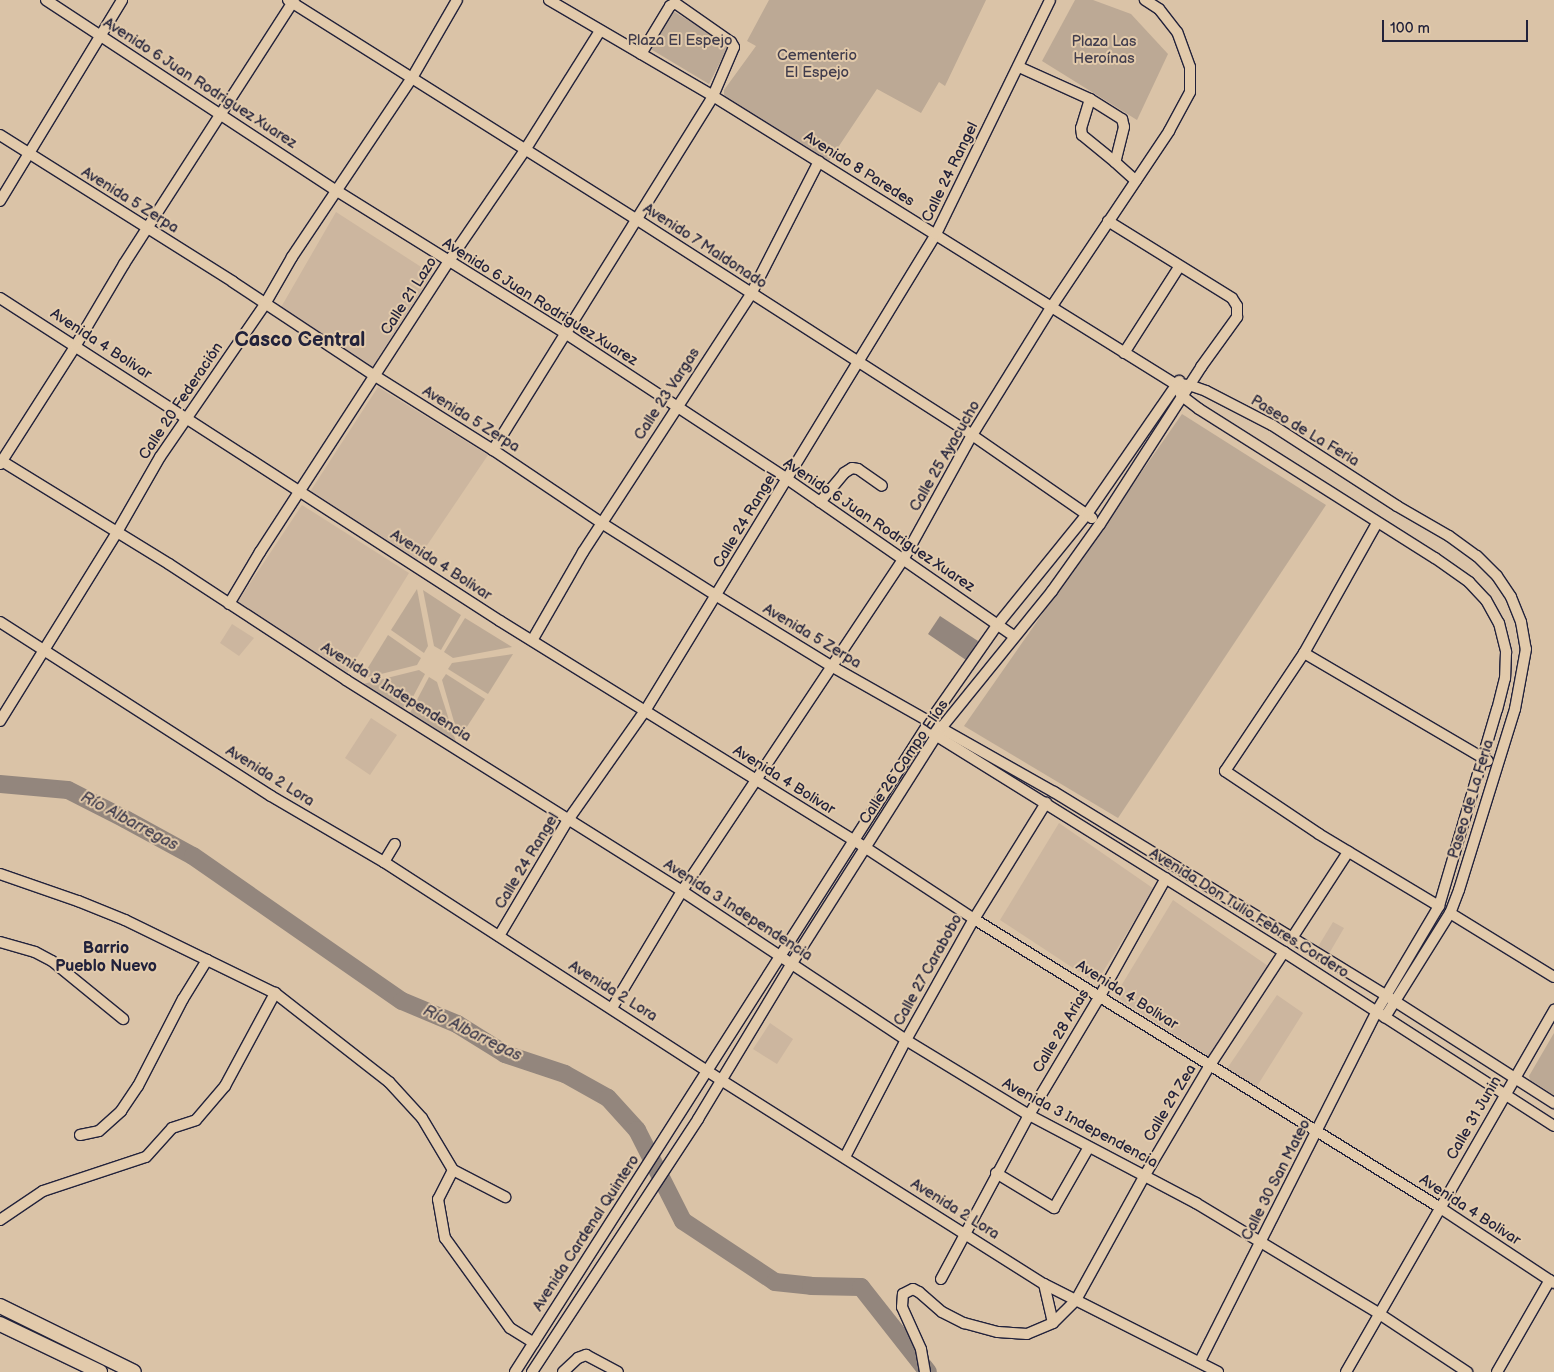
<!DOCTYPE html>
<meta charset="utf-8">
<style>
body{margin:0}
#map{position:relative;width:1554px;height:1372px;overflow:hidden;background:#dac3a7;font-family:"Balsamiq Sans",sans-serif}
div>[style]{position:absolute}
[style*='--x']{left:calc(var(--x)*1px);top:calc(var(--y)*1px);width:calc(var(--w)*1px);rotate:calc(var(--a)*1deg)}
.built>*{inset:0;background:#ccb69f}
.green>*{inset:0;background:#bca995}
.water>*{inset:0;background:#93867d}
.river>*{height:18px;margin:-9px;padding:0 9px;transform-origin:9px;border-radius:9px;background:#93867d}
.roads{filter:drop-shadow(1px 0 #22223b) drop-shadow(-1px 0 #22223b) drop-shadow(0 1px #22223b) drop-shadow(0 -1px #22223b)}
.street>*{height:10px;margin:-5px;padding:0 5px;transform-origin:5px;border-radius:5px;background:#e2caab}
.secondary>*{height:14px;margin:-7px;padding:0 7px;transform-origin:7px;border-radius:7px;background:#e2caab}
span{translate:-50% -50%;white-space:nowrap;text-align:center;line-height:1.15;-webkit-text-stroke:4px #e2caab;paint-order:stroke}
.park-label{font-size:15px;color:#413d4d}
.street-label{font-size:15px;color:#22223b}
.water-label{font-size:16px;color:#3e3b4c;font-style:italic}
.neighbourhood-label{font-size:16px;color:#22223b;font-weight:700}
.district-label{font-size:20px;color:#22223b;font-weight:700}
.scale{position:absolute;left:1382px;top:20px;width:146px;height:22px;box-sizing:border-box;border:2px solid #22223b;border-top:0;padding-left:6px;font-size:15px;line-height:18px;white-space:nowrap;color:#22223b;-webkit-text-stroke:4px #e2caab;paint-order:stroke}
</style>
<div id="map">
<div class="built">
<div style="clip-path:polygon(336px 212px,432px 274px,371px 369px,280px 309px)"></div>
<div style="clip-path:polygon(378px 387px,488px 455px,411px 569px,304px 501px)"></div>
<div style="clip-path:polygon(302px 505px,409px 573px,343px 680px,233px 609px)"></div>
<div style="clip-path:polygon(232px 624px,254px 638px,239px 656px,220px 643px)"></div>
<div style="clip-path:polygon(371px 718px,397px 735px,370px 775px,345px 758px)"></div>
<div style="clip-path:polygon(1059px 823px,1154px 889px,1096px 983px,1000px 920px)"></div>
<div style="clip-path:polygon(1173px 900px,1268px 966px,1211px 1058px,1115px 996px)"></div>
<div style="clip-path:polygon(1333px 922px,1344px 928px,1327px 957px,1316px 950px)"></div>
<div style="clip-path:polygon(1277px 995px,1303px 1013px,1254px 1091px,1224px 1073px)"></div>
<div style="clip-path:polygon(770px 1023px,793px 1039px,777px 1064px,753px 1049px)"></div>
</div>
<div class="green">
<div style="clip-path:polygon(769px 0,986px 0,945px 86px,939px 82px,921px 113px,877px 89px,829px 161px,725px 98px,724px 94px,724px 90px,756px 46px,747px 41px)"></div>
<div style="clip-path:polygon(1075px 0,1093px 0,1131px 14px,1168px 54px,1137px 120px,1042px 61px)"></div>
<div style="clip-path:polygon(673px 11px,729px 45px,709px 84px,649px 48px)"></div>
<div style="clip-path:polygon(1182px 414px,1326px 505px,1118px 818px,964px 726px)"></div>
<div style="clip-path:polygon(417px 589px,428px 646px,424px 653px,391px 630px)"></div>
<div style="clip-path:polygon(423px 590px,461px 615px,441px 650px,434px 646px)"></div>
<div style="clip-path:polygon(465px 618px,512px 647px,453px 658px,444px 652px)"></div>
<div style="clip-path:polygon(388px 635px,421px 658px,417px 665px,361px 679px)"></div>
<div style="clip-path:polygon(513px 654px,488px 694px,448px 669px,452px 663px)"></div>
<div style="clip-path:polygon(419px 670px,425px 674px,406px 710px,363px 684px)"></div>
<div style="clip-path:polygon(446px 674px,485px 699px,459px 739px,442px 680px)"></div>
<div style="clip-path:polygon(429px 677px,437px 682px,456px 742px,410px 713px)"></div>
<div style="clip-path:polygon(1554px 1033px,1554px 1095px,1530px 1080px,1529px 1076px)"></div>
</div>
<div class="water">
<div style="clip-path:polygon(940px 616px,978px 641px,966px 660px,928px 634px)"></div>
</div>
<div class="river">
<div style="--x:0;--y:784;--w:68;--a:5"></div>
<div style="--x:68;--y:790;--w:64;--a:27"></div>
<div style="--x:125;--y:819;--w:77;--a:28.6"></div>
<div style="--x:193;--y:856;--w:254;--a:34.8"></div>
<div style="--x:402;--y:1001;--w:60;--a:22.7"></div>
<div style="--x:457;--y:1024;--w:57;--a:32"></div>
<div style="--x:505;--y:1054;--w:63;--a:18.4"></div>
<div style="--x:565;--y:1074;--w:49;--a:29.2"></div>
<div style="--x:608;--y:1098;--w:43;--a:47.8"></div>
<div style="--x:637;--y:1130;--w:102;--a:63.2"></div>
<div style="--x:683;--y:1221;--w:110;--a:33.5"></div>
<div style="--x:775;--y:1282;--w:36;--a:6"></div>
<div style="--x:811;--y:1286;--w:50;--a:1.1"></div>
<div style="--x:861;--y:1287;--w:108;--a:51.8"></div>
</div>
<div class="roads">
<div class="street">
<div style="--x:46;--y:0;--w:348;--a:33.3"></div>
<div style="--x:337;--y:191;--w:269;--a:31.9"></div>
<div style="--x:565;--y:333;--w:266;--a:33.3"></div>
<div style="--x:787;--y:479;--w:276;--a:34.7"></div>
<div style="--x:288;--y:0;--w:411;--a:32.2"></div>
<div style="--x:636;--y:219;--w:399;--a:32.7"></div>
<div style="--x:972;--y:435;--w:146;--a:34.7"></div>
<div style="--x:549;--y:0;--w:190;--a:30.3"></div>
<div style="--x:713;--y:96;--w:544;--a:31.94"></div>
<div style="--x:1175;--y:384;--w:14;--a:4"></div>
<div style="--x:1189;--y:385;--w:18;--a:19"></div>
<div style="--x:1206;--y:391;--w:74;--a:27.3"></div>
<div style="--x:1272;--y:425;--w:149;--a:32.9"></div>
<div style="--x:1397;--y:506;--w:60;--a:30"></div>
<div style="--x:1449;--y:536;--w:34;--a:36"></div>
<div style="--x:1477;--y:556;--w:28;--a:45"></div>
<div style="--x:1497;--y:576;--w:25;--a:56"></div>
<div style="--x:1511;--y:597;--w:27;--a:68"></div>
<div style="--x:1521;--y:622;--w:27;--a:80"></div>
<div style="--x:1526;--y:649;--w:61;--a:100.4"></div>
<div style="--x:1515;--y:709;--w:189;--a:107.2"></div>
<div style="--x:1459;--y:890;--w:25;--a:111"></div>
<div style="--x:1450;--y:913;--w:123;--a:122"></div>
<div style="--x:1019;--y:67;--w:78;--a:24.3"></div>
<div style="--x:1090;--y:99;--w:38;--a:32"></div>
<div style="--x:1122;--y:119;--w:8;--a:76"></div>
<div style="--x:1124;--y:127;--w:36;--a:104"></div>
<div style="--x:1115;--y:162;--w:28;--a:42"></div>
<div style="--x:1090;--y:99;--w:30;--a:107"></div>
<div style="--x:1081;--y:128;--w:7;--a:82"></div>
<div style="--x:1082;--y:135;--w:43;--a:39.3"></div>
<div style="--x:0;--y:135;--w:275;--a:32.2"></div>
<div style="--x:233;--y:282;--w:170;--a:33.5"></div>
<div style="--x:375;--y:376;--w:139;--a:32.1"></div>
<div style="--x:493;--y:450;--w:133;--a:33.9"></div>
<div style="--x:603;--y:524;--w:135;--a:32.3"></div>
<div style="--x:717;--y:596;--w:136;--a:31.5"></div>
<div style="--x:833;--y:667;--w:254;--a:29.5"></div>
<div style="--x:1054;--y:792;--w:388;--a:31.5"></div>
<div style="--x:1385;--y:995;--w:201;--a:32.6"></div>
<div style="--x:0;--y:201;--w:235;--a:-58.7"></div>
<div style="--x:0;--y:298;--w:595;--a:32.86"></div>
<div style="--x:500;--y:621;--w:431;--a:31.8"></div>
<div style="--x:866;--y:848;--w:129;--a:33.3"></div>
<div style="--x:974;--y:919;--w:547;--a:31.77"></div>
<div style="--x:1439;--y:1207;--w:138;--a:33.5"></div>
<div style="--x:1124;--y:353;--w:102;--a:-57.4"></div>
<div style="--x:1179;--y:391;--w:6;--a:59"></div>
<div style="--x:1182;--y:396;--w:21;--a:37"></div>
<div style="--x:1199;--y:409;--w:279;--a:32.3"></div>
<div style="--x:1435;--y:558;--w:42;--a:35.2"></div>
<div style="--x:1469;--y:582;--w:25;--a:47"></div>
<div style="--x:1486;--y:600;--w:26;--a:61"></div>
<div style="--x:1499;--y:623;--w:30;--a:76"></div>
<div style="--x:1506;--y:652;--w:26;--a:92"></div>
<div style="--x:1505;--y:678;--w:32;--a:104"></div>
<div style="--x:1497;--y:709;--w:205;--a:106.4"></div>
<div style="--x:1439;--y:906;--w:122;--a:120.6"></div>
<div style="--x:1377;--y:1011;--w:392;--a:116.8"></div>
<div style="--x:493;--y:450;--w:417;--a:-58.1"></div>
<div style="--x:713;--y:96;--w:53;--a:-66.8"></div>
<div style="--x:734;--y:47;--w:6;--a:-121"></div>
<div style="--x:731;--y:42;--w:68;--a:-145.1"></div>
<div style="--x:675;--y:3;--w:6;--a:149"></div>
<div style="--x:670;--y:6;--w:56;--a:121.1"></div>
<div style="--x:0;--y:460;--w:198;--a:31.6"></div>
<div style="--x:169;--y:564;--w:212;--a:33.2"></div>
<div style="--x:346;--y:680;--w:397;--a:32.1"></div>
<div style="--x:682;--y:891;--w:269;--a:33.6"></div>
<div style="--x:906;--y:1040;--w:144;--a:31.4"></div>
<div style="--x:1029;--y:1115;--w:189;--a:27.8"></div>
<div style="--x:1196;--y:1203;--w:213;--a:31.1"></div>
<div style="--x:1378;--y:1313;--w:107;--a:33.5"></div>
<div style="--x:0;--y:464;--w:141;--a:-57.4"></div>
<div style="--x:76;--y:345;--w:94;--a:-59.3"></div>
<div style="--x:124;--y:264;--w:314;--a:-57.2"></div>
<div style="--x:820;--y:502;--w:38;--a:-50"></div>
<div style="--x:844;--y:473;--w:9;--a:-32"></div>
<div style="--x:852;--y:468;--w:6;--a:9"></div>
<div style="--x:858;--y:469;--w:29;--a:35"></div>
<div style="--x:1377;--y:523;--w:149;--a:119.3"></div>
<div style="--x:1304;--y:653;--w:142;--a:123.8"></div>
<div style="--x:1225;--y:771;--w:113;--a:33.8"></div>
<div style="--x:1319;--y:834;--w:140;--a:31"></div>
<div style="--x:229;--y:604;--w:61;--a:-59.2"></div>
<div style="--x:260;--y:552;--w:347;--a:-57"></div>
<div style="--x:449;--y:261;--w:135;--a:-55.6"></div>
<div style="--x:525;--y:150;--w:141;--a:-57.8"></div>
<div style="--x:0;--y:622;--w:322;--a:32.7"></div>
<div style="--x:271;--y:796;--w:131;--a:30.3"></div>
<div style="--x:384;--y:862;--w:401;--a:32.9"></div>
<div style="--x:721;--y:1080;--w:382;--a:32.3"></div>
<div style="--x:1044;--y:1284;--w:195;--a:26.8"></div>
<div style="--x:533;--y:639;--w:100;--a:-60.1"></div>
<div style="--x:583;--y:552;--w:308;--a:-56.9"></div>
<div style="--x:751;--y:294;--w:149;--a:-62.9"></div>
<div style="--x:1304;--y:653;--w:213;--a:30.4"></div>
<div style="--x:0;--y:721;--w:222;--a:-58.2"></div>
<div style="--x:117;--y:532;--w:86;--a:-60.2"></div>
<div style="--x:160;--y:457;--w:186;--a:-55.5"></div>
<div style="--x:265;--y:304;--w:54;--a:-60.1"></div>
<div style="--x:292;--y:257;--w:216;--a:-56.2"></div>
<div style="--x:412;--y:78;--w:90;--a:-60"></div>
<div style="--x:932;--y:733;--w:415;--a:31.9"></div>
<div style="--x:1284;--y:952;--w:321;--a:32.8"></div>
<div style="--x:384;--y:862;--w:21;--a:-59"></div>
<div style="--x:0;--y:874;--w:83;--a:19.1"></div>
<div style="--x:78;--y:901;--w:51;--a:22"></div>
<div style="--x:125;--y:920;--w:167;--a:26"></div>
<div style="--x:275;--y:993;--w:145;--a:38"></div>
<div style="--x:389;--y:1082;--w:49;--a:47.5"></div>
<div style="--x:422;--y:1118;--w:61;--a:59.2"></div>
<div style="--x:453;--y:1170;--w:59;--a:27.4"></div>
<div style="--x:1450;--y:913;--w:122;--a:31.6"></div>
<div style="--x:499;--y:936;--w:135;--a:-59.3"></div>
<div style="--x:568;--y:820;--w:133;--a:-54.8"></div>
<div style="--x:645;--y:711;--w:559;--a:-58.61"></div>
<div style="--x:936;--y:234;--w:260;--a:-64"></div>
<div style="--x:1292;--y:938;--w:103;--a:-56.9"></div>
<div style="--x:0;--y:942;--w:36;--a:16"></div>
<div style="--x:35;--y:952;--w:19;--a:28"></div>
<div style="--x:52;--y:961;--w:92;--a:39.2"></div>
<div style="--x:612;--y:1008;--w:136;--a:-59.1"></div>
<div style="--x:682;--y:891;--w:398;--a:-56.3"></div>
<div style="--x:903;--y:560;--w:143;--a:-61.1"></div>
<div style="--x:972;--y:435;--w:152;--a:-58.2"></div>
<div style="--x:1052;--y:306;--w:211;--a:-56.2"></div>
<div style="--x:1169;--y:131;--w:44;--a:-61.7"></div>
<div style="--x:1190;--y:92;--w:25;--a:-90"></div>
<div style="--x:1190;--y:67;--w:37;--a:-110"></div>
<div style="--x:1177;--y:32;--w:29;--a:-128"></div>
<div style="--x:1159;--y:9;--w:17;--a:-147"></div>
<div style="--x:80;--y:1135;--w:19;--a:-12"></div>
<div style="--x:99;--y:1131;--w:30;--a:-42"></div>
<div style="--x:121;--y:1111;--w:30;--a:-56"></div>
<div style="--x:138;--y:1086;--w:98;--a:-62.7"></div>
<div style="--x:183;--y:999;--w:46;--a:-58.4"></div>
<div style="--x:845;--y:1157;--w:132;--a:-62.5"></div>
<div style="--x:906;--y:1040;--w:139;--a:-60.7"></div>
<div style="--x:974;--y:919;--w:137;--a:-58.2"></div>
<div style="--x:453;--y:1170;--w:33;--a:117"></div>
<div style="--x:438;--y:1199;--w:40;--a:80"></div>
<div style="--x:445;--y:1238;--w:111;--a:54.2"></div>
<div style="--x:510;--y:1328;--w:28;--a:32"></div>
<div style="--x:996;--y:1173;--w:68;--a:31.1"></div>
<div style="--x:1054;--y:1208;--w:70;--a:-60.2"></div>
<div style="--x:0;--y:1220;--w:52;--a:-34"></div>
<div style="--x:43;--y:1191;--w:108;--a:-18.3"></div>
<div style="--x:146;--y:1157;--w:39;--a:-48"></div>
<div style="--x:172;--y:1128;--w:25;--a:-18"></div>
<div style="--x:196;--y:1120;--w:45;--a:-49.5"></div>
<div style="--x:225;--y:1086;--w:106;--a:-61.7"></div>
<div style="--x:941;--y:1279;--w:186;--a:-61.8"></div>
<div style="--x:1029;--y:1115;--w:139;--a:-59.2"></div>
<div style="--x:1100;--y:996;--w:135;--a:-60.8"></div>
<div style="--x:1044;--y:1284;--w:40;--a:77"></div>
<div style="--x:515;--y:1372;--w:772;--a:-57.48"></div>
<div style="--x:930;--y:721;--w:118;--a:-55"></div>
<div style="--x:998;--y:624;--w:141;--a:-51"></div>
<div style="--x:1087;--y:514;--w:162;--a:-55.3"></div>
<div style="--x:532;--y:1372;--w:303;--a:-56.7"></div>
<div style="--x:698;--y:1119;--w:182;--a:-58.9"></div>
<div style="--x:792;--y:963;--w:280;--a:-57.6"></div>
<div style="--x:942;--y:727;--w:175;--a:-51"></div>
<div style="--x:1052;--y:591;--w:82;--a:-54.4"></div>
<div style="--x:1100;--y:524;--w:187;--a:-57.2"></div>
<div style="--x:1201;--y:367;--w:62;--a:-54.2"></div>
<div style="--x:1237;--y:317;--w:11;--a:-90"></div>
<div style="--x:1237;--y:306;--w:9;--a:-122"></div>
<div style="--x:1232;--y:298;--w:146;--a:-148.2"></div>
<div style="--x:563;--y:1372;--w:21;--a:-43"></div>
<div style="--x:578;--y:1358;--w:9;--a:-21"></div>
<div style="--x:586;--y:1355;--w:36;--a:28"></div>
<div style="--x:925;--y:1372;--w:23;--a:-100"></div>
<div style="--x:921;--y:1349;--w:46;--a:-114.3"></div>
<div style="--x:902;--y:1307;--w:13;--a:-86"></div>
<div style="--x:903;--y:1294;--w:11;--a:-27"></div>
<div style="--x:913;--y:1289;--w:7;--a:27"></div>
<div style="--x:919;--y:1292;--w:30;--a:41"></div>
<div style="--x:942;--y:1312;--w:25;--a:27"></div>
<div style="--x:964;--y:1323;--w:35;--a:15"></div>
<div style="--x:998;--y:1332;--w:29;--a:4"></div>
<div style="--x:1027;--y:1334;--w:28;--a:-23"></div>
<div style="--x:1053;--y:1323;--w:33;--a:-45"></div>
<div style="--x:1076;--y:1300;--w:143;--a:-61.1"></div>
<div style="--x:1145;--y:1175;--w:128;--a:-59.4"></div>
<div style="--x:1210;--y:1065;--w:135;--a:-56.8"></div>
<div style="--x:1346;--y:1372;--w:418;--a:-60.1"></div>
<div style="--x:1497;--y:1372;--w:106;--a:-60.1"></div>
</div>
<div class="secondary">
<div style="--x:0;--y:1306;--w:149;--a:26.2"></div>
<div style="--x:0;--y:1324;--w:111;--a:25.6"></div>
</div>
</div>
<div class="park-label">
<span style="left:680px;top:41px">Plaza El Espejo</span>
<span style="left:1104px;top:50px">Plaza Las<br>Heroínas</span>
<span style="left:817px;top:64px">Cementerio<br>El Espejo</span>
</div>
<div class="street-label">
<span style="left:200px;top:83px;rotate:33deg">Avenido 6 Juan Rodriguez Xuarez</span>
<span style="left:859px;top:169px;rotate:32deg">Avenido 8 Paredes</span>
<span style="left:950px;top:172px;rotate:-64deg">Calle 24 Rangel</span>
<span style="left:130px;top:200px;rotate:32deg">Avenida 5 Zerpa</span>
<span style="left:705px;top:246px;rotate:33deg">Avenido 7 Maldonado</span>
<span style="left:409px;top:296px;rotate:-57deg">Calle 21 Lazo</span>
<span style="left:540px;top:302px;rotate:32deg">Avenido 6 Juan Rodriguez Xuarez</span>
<span style="left:101px;top:344px;rotate:33deg">Avenida 4 Bolivar</span>
<span style="left:667px;top:394px;rotate:-57deg">Calle 23 Vargas</span>
<span style="left:181px;top:401px;rotate:-56deg">Calle 20 Federación</span>
<span style="left:471px;top:419px;rotate:32deg">Avenida 5 Zerpa</span>
<span style="left:1305px;top:431px;rotate:31deg">Paseo de La Feria</span>
<span style="left:945px;top:456px;rotate:-60deg">Calle 25 Ayacucho</span>
<span style="left:745px;top:520px;rotate:-59deg">Calle 24 Rangel</span>
<span style="left:879px;top:525px;rotate:34deg">Avenido 6 Juan Rodriguez Xuarez</span>
<span style="left:441px;top:565px;rotate:33deg">Avenida 4 Bolivar</span>
<span style="left:812px;top:636px;rotate:31deg">Avenida 5 Zerpa</span>
<span style="left:396px;top:692px;rotate:32deg">Avenida 3 Independencia</span>
<span style="left:904px;top:762px;rotate:-56deg">Calle 26 Campo Elías</span>
<span style="left:270px;top:776px;rotate:32deg">Avenida 2 Lora</span>
<span style="left:784px;top:780px;rotate:32deg">Avenida 4 Bolivar</span>
<span style="left:1471px;top:799px;rotate:-73deg">Paseo de La Feria</span>
<span style="left:527px;top:861px;rotate:-59deg">Calle 24 Rangel</span>
<span style="left:738px;top:910px;rotate:33deg">Avenida 3 Independencia</span>
<span style="left:1249px;top:913px;rotate:32deg">Avenida Don Tulio Febres Cordero</span>
<span style="left:928px;top:970px;rotate:-61deg">Calle 27 Carabobo</span>
<span style="left:613px;top:991px;rotate:32deg">Avenida 2 Lora</span>
<span style="left:1127px;top:995px;rotate:32deg">Avenida 4 Bolivar</span>
<span style="left:1061px;top:1031px;rotate:-59deg">Calle 28 Arias</span>
<span style="left:1170px;top:1103px;rotate:-59deg">Calle 29 Zea</span>
<span style="left:1474px;top:1118px;rotate:-60deg">Calle 31 Junin</span>
<span style="left:1080px;top:1123px;rotate:28deg">Avenida 3 Independencia</span>
<span style="left:1276px;top:1180px;rotate:-63deg">Calle 30 San Mateo</span>
<span style="left:955px;top:1209px;rotate:32deg">Avenida 2 Lora</span>
<span style="left:1470px;top:1210px;rotate:33deg">Avenida 4 Bolivar</span>
<span style="left:586px;top:1233px;rotate:-57deg">Avenida Cardenal Quintero</span>
</div>
<div class="water-label">
<span style="left:129px;top:822px;rotate:28deg">Río Albarregas</span>
<span style="left:472px;top:1034px;rotate:26deg">Río Albarregas</span>
</div>
<div class="neighbourhood-label">
<span style="left:106px;top:958px">Barrio<br>Pueblo Nuevo</span>
</div>
<div class="district-label">
<span style="left:300px;top:340px">Casco Central</span>
</div>
<div class="scale">100 m</div>
</div>
